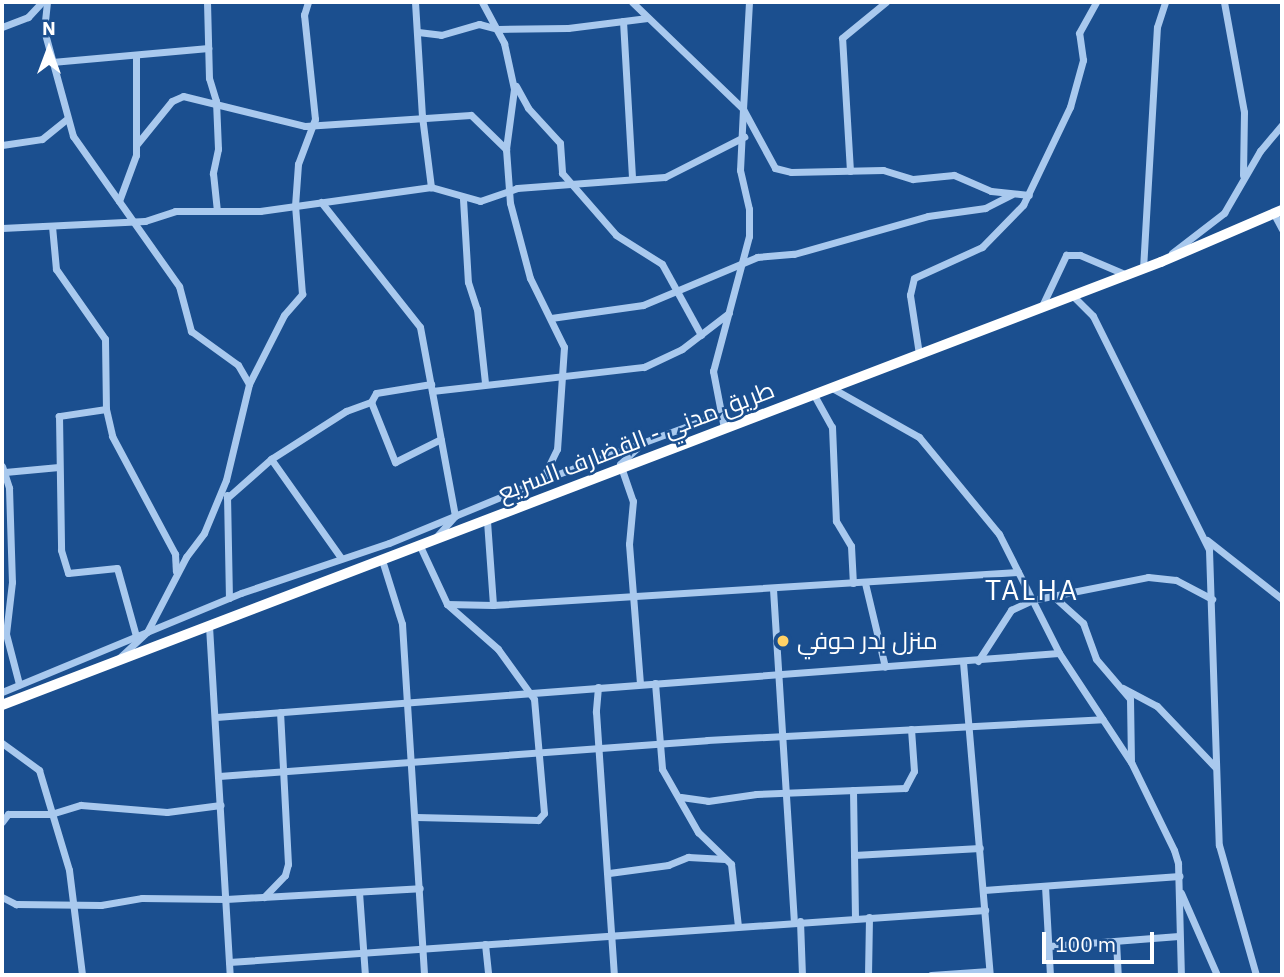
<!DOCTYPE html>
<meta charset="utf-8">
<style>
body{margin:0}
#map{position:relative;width:1284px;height:977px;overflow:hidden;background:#1b4f8f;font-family:"IBM Plex Sans",Cairo,sans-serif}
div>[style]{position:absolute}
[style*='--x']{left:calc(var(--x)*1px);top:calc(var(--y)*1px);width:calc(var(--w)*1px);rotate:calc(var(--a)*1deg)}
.minor>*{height:7px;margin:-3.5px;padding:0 3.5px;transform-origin:3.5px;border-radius:3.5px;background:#a9c9ee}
.highway>*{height:10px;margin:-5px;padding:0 5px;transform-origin:5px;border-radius:5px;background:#fff}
.dots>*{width:19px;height:19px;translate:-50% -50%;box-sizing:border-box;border:4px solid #1b4f8f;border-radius:50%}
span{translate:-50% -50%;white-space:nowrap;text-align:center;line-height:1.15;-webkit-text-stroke:5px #1b4f8f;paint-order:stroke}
.street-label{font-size:24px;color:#fff}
.poi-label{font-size:24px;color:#fff}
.left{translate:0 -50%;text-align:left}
.quarter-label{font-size:28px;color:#fff;letter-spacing:2px}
.frame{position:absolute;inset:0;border:4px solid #fff;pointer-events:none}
.north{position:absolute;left:14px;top:14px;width:70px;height:70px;-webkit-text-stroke:5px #1b4f8f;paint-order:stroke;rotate:0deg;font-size:19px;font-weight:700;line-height:28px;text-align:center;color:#fff}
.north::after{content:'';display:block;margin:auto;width:24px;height:32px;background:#fff;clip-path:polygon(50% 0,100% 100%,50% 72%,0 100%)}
.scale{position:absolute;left:1042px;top:932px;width:112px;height:32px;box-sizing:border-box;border:4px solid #fff;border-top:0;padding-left:9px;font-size:21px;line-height:24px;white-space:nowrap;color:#fff;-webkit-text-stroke:5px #1b4f8f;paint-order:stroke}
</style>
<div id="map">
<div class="minor">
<div style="--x:47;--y:2;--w:28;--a:96"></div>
<div style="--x:44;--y:30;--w:110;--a:74.7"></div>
<div style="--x:73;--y:136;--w:184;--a:54.8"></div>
<div style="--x:179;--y:286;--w:47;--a:75.1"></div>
<div style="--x:191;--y:331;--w:58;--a:35.9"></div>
<div style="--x:238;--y:365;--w:22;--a:60"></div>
<div style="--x:207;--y:2;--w:76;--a:88.5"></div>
<div style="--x:209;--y:78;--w:24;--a:73"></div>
<div style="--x:216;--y:101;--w:48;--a:87.6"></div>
<div style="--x:218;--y:149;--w:25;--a:102"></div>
<div style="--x:213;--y:173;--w:36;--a:84"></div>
<div style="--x:415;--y:2;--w:114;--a:86.5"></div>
<div style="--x:422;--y:116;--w:72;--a:82.8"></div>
<div style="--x:482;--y:2;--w:47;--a:61.8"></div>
<div style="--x:504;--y:43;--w:47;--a:77.7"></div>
<div style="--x:514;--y:89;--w:61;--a:97.6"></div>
<div style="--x:506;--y:149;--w:54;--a:85.8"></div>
<div style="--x:510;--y:203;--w:78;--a:75.1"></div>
<div style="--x:530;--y:278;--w:77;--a:63.8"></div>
<div style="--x:564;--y:347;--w:102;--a:93.9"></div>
<div style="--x:557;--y:449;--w:32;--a:116"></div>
<div style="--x:632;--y:2;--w:154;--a:43.9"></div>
<div style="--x:743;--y:109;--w:61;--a:92.8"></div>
<div style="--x:740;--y:170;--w:40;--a:77"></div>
<div style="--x:749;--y:209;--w:27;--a:90"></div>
<div style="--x:749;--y:236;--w:140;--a:104.9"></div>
<div style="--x:713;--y:371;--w:58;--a:79.1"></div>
<div style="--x:749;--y:2;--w:107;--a:93.2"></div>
<div style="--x:743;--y:109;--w:67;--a:61.5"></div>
<div style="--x:775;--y:168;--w:16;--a:14"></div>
<div style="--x:791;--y:172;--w:92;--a:-1.2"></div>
<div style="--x:883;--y:170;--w:31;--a:17"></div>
<div style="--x:913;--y:179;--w:41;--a:-5.6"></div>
<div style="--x:954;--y:175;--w:40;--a:23.4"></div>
<div style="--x:991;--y:191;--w:38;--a:6"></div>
<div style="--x:1224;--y:2;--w:112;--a:79.7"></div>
<div style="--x:1244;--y:112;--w:63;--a:90.9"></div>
<div style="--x:623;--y:21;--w:157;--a:86.7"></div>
<div style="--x:2;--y:27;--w:28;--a:-21"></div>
<div style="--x:28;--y:17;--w:21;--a:-47"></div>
<div style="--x:418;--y:32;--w:23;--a:7"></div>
<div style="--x:441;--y:35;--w:40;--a:-16"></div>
<div style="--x:479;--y:24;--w:20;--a:15"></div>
<div style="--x:498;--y:29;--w:70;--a:-0.8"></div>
<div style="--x:568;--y:28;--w:80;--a:-7.2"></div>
<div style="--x:52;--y:62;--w:157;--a:-5.1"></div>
<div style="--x:516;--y:86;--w:25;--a:61"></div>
<div style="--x:528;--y:108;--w:47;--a:47.6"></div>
<div style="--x:560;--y:143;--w:30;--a:86"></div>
<div style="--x:562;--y:173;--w:82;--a:48.9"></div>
<div style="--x:616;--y:235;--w:54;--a:32.2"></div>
<div style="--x:662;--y:264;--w:81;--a:61.2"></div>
<div style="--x:137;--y:144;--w:55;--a:-50.9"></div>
<div style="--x:172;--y:101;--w:12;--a:-24"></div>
<div style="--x:183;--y:96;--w:126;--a:13.8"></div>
<div style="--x:305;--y:126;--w:166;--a:-3.8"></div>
<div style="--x:471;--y:115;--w:49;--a:44.2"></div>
<div style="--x:2;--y:145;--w:40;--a:-8.5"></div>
<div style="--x:42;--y:139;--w:32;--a:-39"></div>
<div style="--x:850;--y:171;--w:133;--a:-93.4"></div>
<div style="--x:842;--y:38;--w:57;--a:-39.3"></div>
<div style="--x:463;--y:199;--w:83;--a:86.6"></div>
<div style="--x:468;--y:282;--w:28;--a:72"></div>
<div style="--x:477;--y:309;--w:74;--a:83.8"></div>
<div style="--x:119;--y:201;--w:49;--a:-69.7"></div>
<div style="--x:136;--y:155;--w:98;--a:-90"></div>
<div style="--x:321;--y:202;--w:159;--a:51.6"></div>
<div style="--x:420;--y:327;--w:192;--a:79.5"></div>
<div style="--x:455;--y:516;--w:28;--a:132"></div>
<div style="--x:1274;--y:214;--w:17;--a:62"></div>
<div style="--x:52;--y:226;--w:43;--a:84.7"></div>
<div style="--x:56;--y:269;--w:85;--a:55"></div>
<div style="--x:105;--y:339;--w:70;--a:89.2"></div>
<div style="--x:106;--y:409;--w:28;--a:77"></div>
<div style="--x:112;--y:436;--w:134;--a:61.9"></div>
<div style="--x:175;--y:554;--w:17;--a:87"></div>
<div style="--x:2;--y:228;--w:143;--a:-2.8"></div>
<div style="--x:145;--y:221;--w:32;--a:-18"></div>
<div style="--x:175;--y:211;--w:85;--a:0"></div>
<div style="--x:260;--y:211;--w:173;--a:-8"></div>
<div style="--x:431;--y:187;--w:51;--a:15.9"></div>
<div style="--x:480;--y:201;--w:39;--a:-19"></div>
<div style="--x:517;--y:188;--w:148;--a:-4.3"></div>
<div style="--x:665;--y:177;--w:89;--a:-26.9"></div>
<div style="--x:1172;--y:253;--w:66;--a:-37.6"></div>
<div style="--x:1224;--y:213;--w:72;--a:-59.9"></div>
<div style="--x:1260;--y:151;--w:34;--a:-50"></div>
<div style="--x:1143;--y:269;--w:242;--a:-86.7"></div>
<div style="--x:1157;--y:27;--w:26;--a:-72"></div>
<div style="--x:1073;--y:296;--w:28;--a:45"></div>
<div style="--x:1093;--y:316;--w:261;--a:63.6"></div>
<div style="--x:1209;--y:550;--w:295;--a:88.1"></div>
<div style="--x:1219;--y:845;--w:135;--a:74.1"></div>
<div style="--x:1041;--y:308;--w:59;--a:-64.7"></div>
<div style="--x:1066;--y:255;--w:14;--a:0"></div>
<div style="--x:1080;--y:255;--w:51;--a:23.1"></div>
<div style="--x:551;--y:318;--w:93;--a:-8"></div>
<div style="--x:643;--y:305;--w:124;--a:-22.8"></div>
<div style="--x:757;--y:257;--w:37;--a:-5"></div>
<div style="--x:794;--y:254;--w:139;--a:-15.8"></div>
<div style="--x:928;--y:216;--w:58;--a:-8"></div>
<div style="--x:985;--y:208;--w:30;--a:-27"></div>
<div style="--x:919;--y:354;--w:60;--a:-98.7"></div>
<div style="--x:910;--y:295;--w:17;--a:-77"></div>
<div style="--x:914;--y:278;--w:75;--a:-24.5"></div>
<div style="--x:982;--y:247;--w:59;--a:-45.7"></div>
<div style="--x:1023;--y:205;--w:109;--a:-64.4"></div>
<div style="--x:1070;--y:107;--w:49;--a:-74.5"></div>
<div style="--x:1083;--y:60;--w:27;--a:-98"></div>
<div style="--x:1079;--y:33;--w:35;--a:-61"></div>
<div style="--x:832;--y:388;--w:100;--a:29.4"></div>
<div style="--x:919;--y:437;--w:126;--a:50.5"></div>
<div style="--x:999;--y:534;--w:133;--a:63.2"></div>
<div style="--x:1059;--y:653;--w:131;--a:56.6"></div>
<div style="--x:1131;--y:762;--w:98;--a:64"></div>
<div style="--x:1174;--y:850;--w:14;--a:73"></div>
<div style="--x:1178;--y:863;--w:112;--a:88.5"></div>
<div style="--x:432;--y:391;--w:213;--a:-6.5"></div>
<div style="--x:644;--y:367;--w:42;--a:-25.3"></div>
<div style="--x:682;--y:349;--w:59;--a:-37.5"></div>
<div style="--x:814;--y:395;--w:37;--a:61"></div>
<div style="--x:832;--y:427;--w:94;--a:87.6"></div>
<div style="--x:836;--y:521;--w:29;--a:59"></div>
<div style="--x:851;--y:546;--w:37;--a:87"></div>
<div style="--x:371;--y:402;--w:65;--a:68.2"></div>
<div style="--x:395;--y:462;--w:51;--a:-26.6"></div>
<div style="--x:106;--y:409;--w:48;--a:171.5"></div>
<div style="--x:59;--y:416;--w:134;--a:89.1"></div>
<div style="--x:61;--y:550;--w:24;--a:73"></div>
<div style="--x:68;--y:573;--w:49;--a:-5.8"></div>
<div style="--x:117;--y:568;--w:71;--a:74.4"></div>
<div style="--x:637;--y:448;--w:23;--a:137"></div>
<div style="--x:620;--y:464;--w:39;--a:71"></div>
<div style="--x:633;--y:501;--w:43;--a:95.3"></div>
<div style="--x:629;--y:544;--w:140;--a:85.5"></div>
<div style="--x:271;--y:459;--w:121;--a:54.7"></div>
<div style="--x:2;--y:466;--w:23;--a:72"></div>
<div style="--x:9;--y:488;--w:94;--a:88.2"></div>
<div style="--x:12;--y:582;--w:52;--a:96.6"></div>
<div style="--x:6;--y:634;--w:52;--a:75.4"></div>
<div style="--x:5;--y:472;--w:54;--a:-5.3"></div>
<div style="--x:227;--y:495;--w:103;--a:88.9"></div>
<div style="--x:227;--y:498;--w:59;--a:-41.6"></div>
<div style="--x:271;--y:459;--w:89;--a:-32.6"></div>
<div style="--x:346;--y:411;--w:27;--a:-20"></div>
<div style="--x:371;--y:402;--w:10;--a:-61"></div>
<div style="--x:376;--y:393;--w:56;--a:-9.3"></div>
<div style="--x:487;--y:521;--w:84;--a:85.9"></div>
<div style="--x:1207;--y:540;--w:95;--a:38.2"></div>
<div style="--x:382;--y:560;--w:67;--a:72.6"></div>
<div style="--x:402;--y:624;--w:352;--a:86.4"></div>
<div style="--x:865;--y:583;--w:86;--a:76.6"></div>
<div style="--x:773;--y:589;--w:334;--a:86.4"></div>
<div style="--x:1052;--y:595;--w:42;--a:42.1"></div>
<div style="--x:1083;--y:623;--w:38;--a:70"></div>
<div style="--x:1096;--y:659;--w:52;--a:49.6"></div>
<div style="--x:1130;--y:699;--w:61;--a:89.1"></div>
<div style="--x:447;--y:604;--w:46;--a:1.2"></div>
<div style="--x:493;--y:605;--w:526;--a:-3.6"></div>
<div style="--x:209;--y:626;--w:350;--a:86.6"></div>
<div style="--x:118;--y:659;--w:40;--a:-43"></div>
<div style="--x:147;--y:632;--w:85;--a:-62.5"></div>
<div style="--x:186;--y:557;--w:30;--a:-53"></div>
<div style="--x:204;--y:533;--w:57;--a:-67.5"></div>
<div style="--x:226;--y:480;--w:99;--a:-76.5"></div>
<div style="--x:249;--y:384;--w:77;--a:-63.1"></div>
<div style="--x:284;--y:315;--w:28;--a:-49"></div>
<div style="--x:302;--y:294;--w:88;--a:-94.5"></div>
<div style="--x:295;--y:206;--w:42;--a:-85.9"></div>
<div style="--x:298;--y:164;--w:48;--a:-69.3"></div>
<div style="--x:315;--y:119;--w:105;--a:-96"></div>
<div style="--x:304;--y:15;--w:14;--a:-73"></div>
<div style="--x:978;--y:661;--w:61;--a:-57.1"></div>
<div style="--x:1011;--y:610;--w:23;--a:-25"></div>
<div style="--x:1032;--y:600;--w:118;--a:-11.2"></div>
<div style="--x:1148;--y:577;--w:28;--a:6"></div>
<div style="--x:1176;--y:580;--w:41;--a:27.8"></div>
<div style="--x:963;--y:662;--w:314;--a:85.1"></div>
<div style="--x:655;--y:683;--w:86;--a:85.3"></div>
<div style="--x:662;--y:769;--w:73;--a:60.3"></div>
<div style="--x:698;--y:832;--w:46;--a:44.1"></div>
<div style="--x:731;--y:864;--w:62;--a:83.6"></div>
<div style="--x:598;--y:687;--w:25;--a:95"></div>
<div style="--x:596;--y:712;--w:264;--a:86.1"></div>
<div style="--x:1123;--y:688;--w:38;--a:28"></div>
<div style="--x:1157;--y:706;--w:84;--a:46.4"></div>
<div style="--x:2;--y:692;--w:259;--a:-22.5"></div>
<div style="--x:241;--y:593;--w:156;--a:-18.7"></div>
<div style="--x:389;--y:543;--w:165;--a:-22.4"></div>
<div style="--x:542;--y:480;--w:190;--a:-20.3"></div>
<div style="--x:216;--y:717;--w:845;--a:-4.34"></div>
<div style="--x:2;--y:743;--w:46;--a:36.1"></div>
<div style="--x:39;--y:770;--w:104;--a:73.3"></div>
<div style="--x:69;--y:870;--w:106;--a:82.9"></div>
<div style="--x:219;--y:776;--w:489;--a:-4.2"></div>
<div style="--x:707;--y:740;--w:396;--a:-3"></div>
<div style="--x:853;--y:790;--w:128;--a:89.1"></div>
<div style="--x:681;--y:797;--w:27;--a:8"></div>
<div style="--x:708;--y:801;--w:49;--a:-8.3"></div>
<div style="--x:756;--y:794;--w:149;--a:-2.3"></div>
<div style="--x:905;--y:788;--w:19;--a:-62"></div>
<div style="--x:914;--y:771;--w:42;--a:-94.1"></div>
<div style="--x:416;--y:817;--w:122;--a:1.4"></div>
<div style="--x:538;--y:820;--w:9;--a:-49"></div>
<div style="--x:544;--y:813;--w:114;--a:-95"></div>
<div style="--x:534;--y:699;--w:62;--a:-125.8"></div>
<div style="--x:498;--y:649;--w:68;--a:-138.6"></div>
<div style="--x:447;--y:604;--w:64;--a:-115"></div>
<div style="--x:2;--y:822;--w:10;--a:-53"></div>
<div style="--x:8;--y:814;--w:43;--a:0"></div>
<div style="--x:51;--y:814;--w:31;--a:-17"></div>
<div style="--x:81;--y:805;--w:86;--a:4.7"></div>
<div style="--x:167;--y:812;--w:54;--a:-7.4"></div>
<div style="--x:854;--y:855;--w:126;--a:-3.2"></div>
<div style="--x:609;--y:873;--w:60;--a:-7.7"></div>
<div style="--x:668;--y:865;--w:22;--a:-22"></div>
<div style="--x:688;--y:857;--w:37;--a:3"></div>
<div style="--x:1045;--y:886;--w:89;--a:86.8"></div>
<div style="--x:984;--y:890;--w:196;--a:-4.1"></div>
<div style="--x:359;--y:892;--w:83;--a:85.9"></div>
<div style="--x:1181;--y:893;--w:90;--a:66.3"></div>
<div style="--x:2;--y:897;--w:16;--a:27"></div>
<div style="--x:16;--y:904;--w:85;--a:0.7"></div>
<div style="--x:101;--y:905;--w:42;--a:-9.7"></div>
<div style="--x:142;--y:898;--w:84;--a:0.7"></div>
<div style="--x:226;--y:899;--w:194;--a:-3.2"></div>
<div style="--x:264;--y:897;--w:30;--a:-46"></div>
<div style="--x:285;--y:875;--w:11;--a:-75"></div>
<div style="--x:288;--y:864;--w:152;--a:-93"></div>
<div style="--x:800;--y:921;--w:54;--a:87.9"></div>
<div style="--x:1116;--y:941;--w:34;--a:87"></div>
<div style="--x:485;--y:944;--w:31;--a:84"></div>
<div style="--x:1049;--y:946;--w:130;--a:-4.4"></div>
<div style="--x:229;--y:962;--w:758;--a:-3.93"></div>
<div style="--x:868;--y:975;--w:58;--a:-89"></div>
<div style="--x:931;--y:975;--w:58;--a:-3.9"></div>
</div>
<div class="highway">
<div style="--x:2;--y:705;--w:1241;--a:-20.92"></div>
<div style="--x:1161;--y:262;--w:132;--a:-23.3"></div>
</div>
<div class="dots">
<div style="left:783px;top:641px;background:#ffd166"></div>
</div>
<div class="street-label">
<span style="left:636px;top:441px;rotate:-21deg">طريق مدني - القضارف السريع</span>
</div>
<div class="poi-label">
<span class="left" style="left:797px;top:641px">منزل بدر حوفي</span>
</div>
<div class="quarter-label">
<span style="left:1032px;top:590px">TALHA</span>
</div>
<div class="frame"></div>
<div class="north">N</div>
<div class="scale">100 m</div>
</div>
